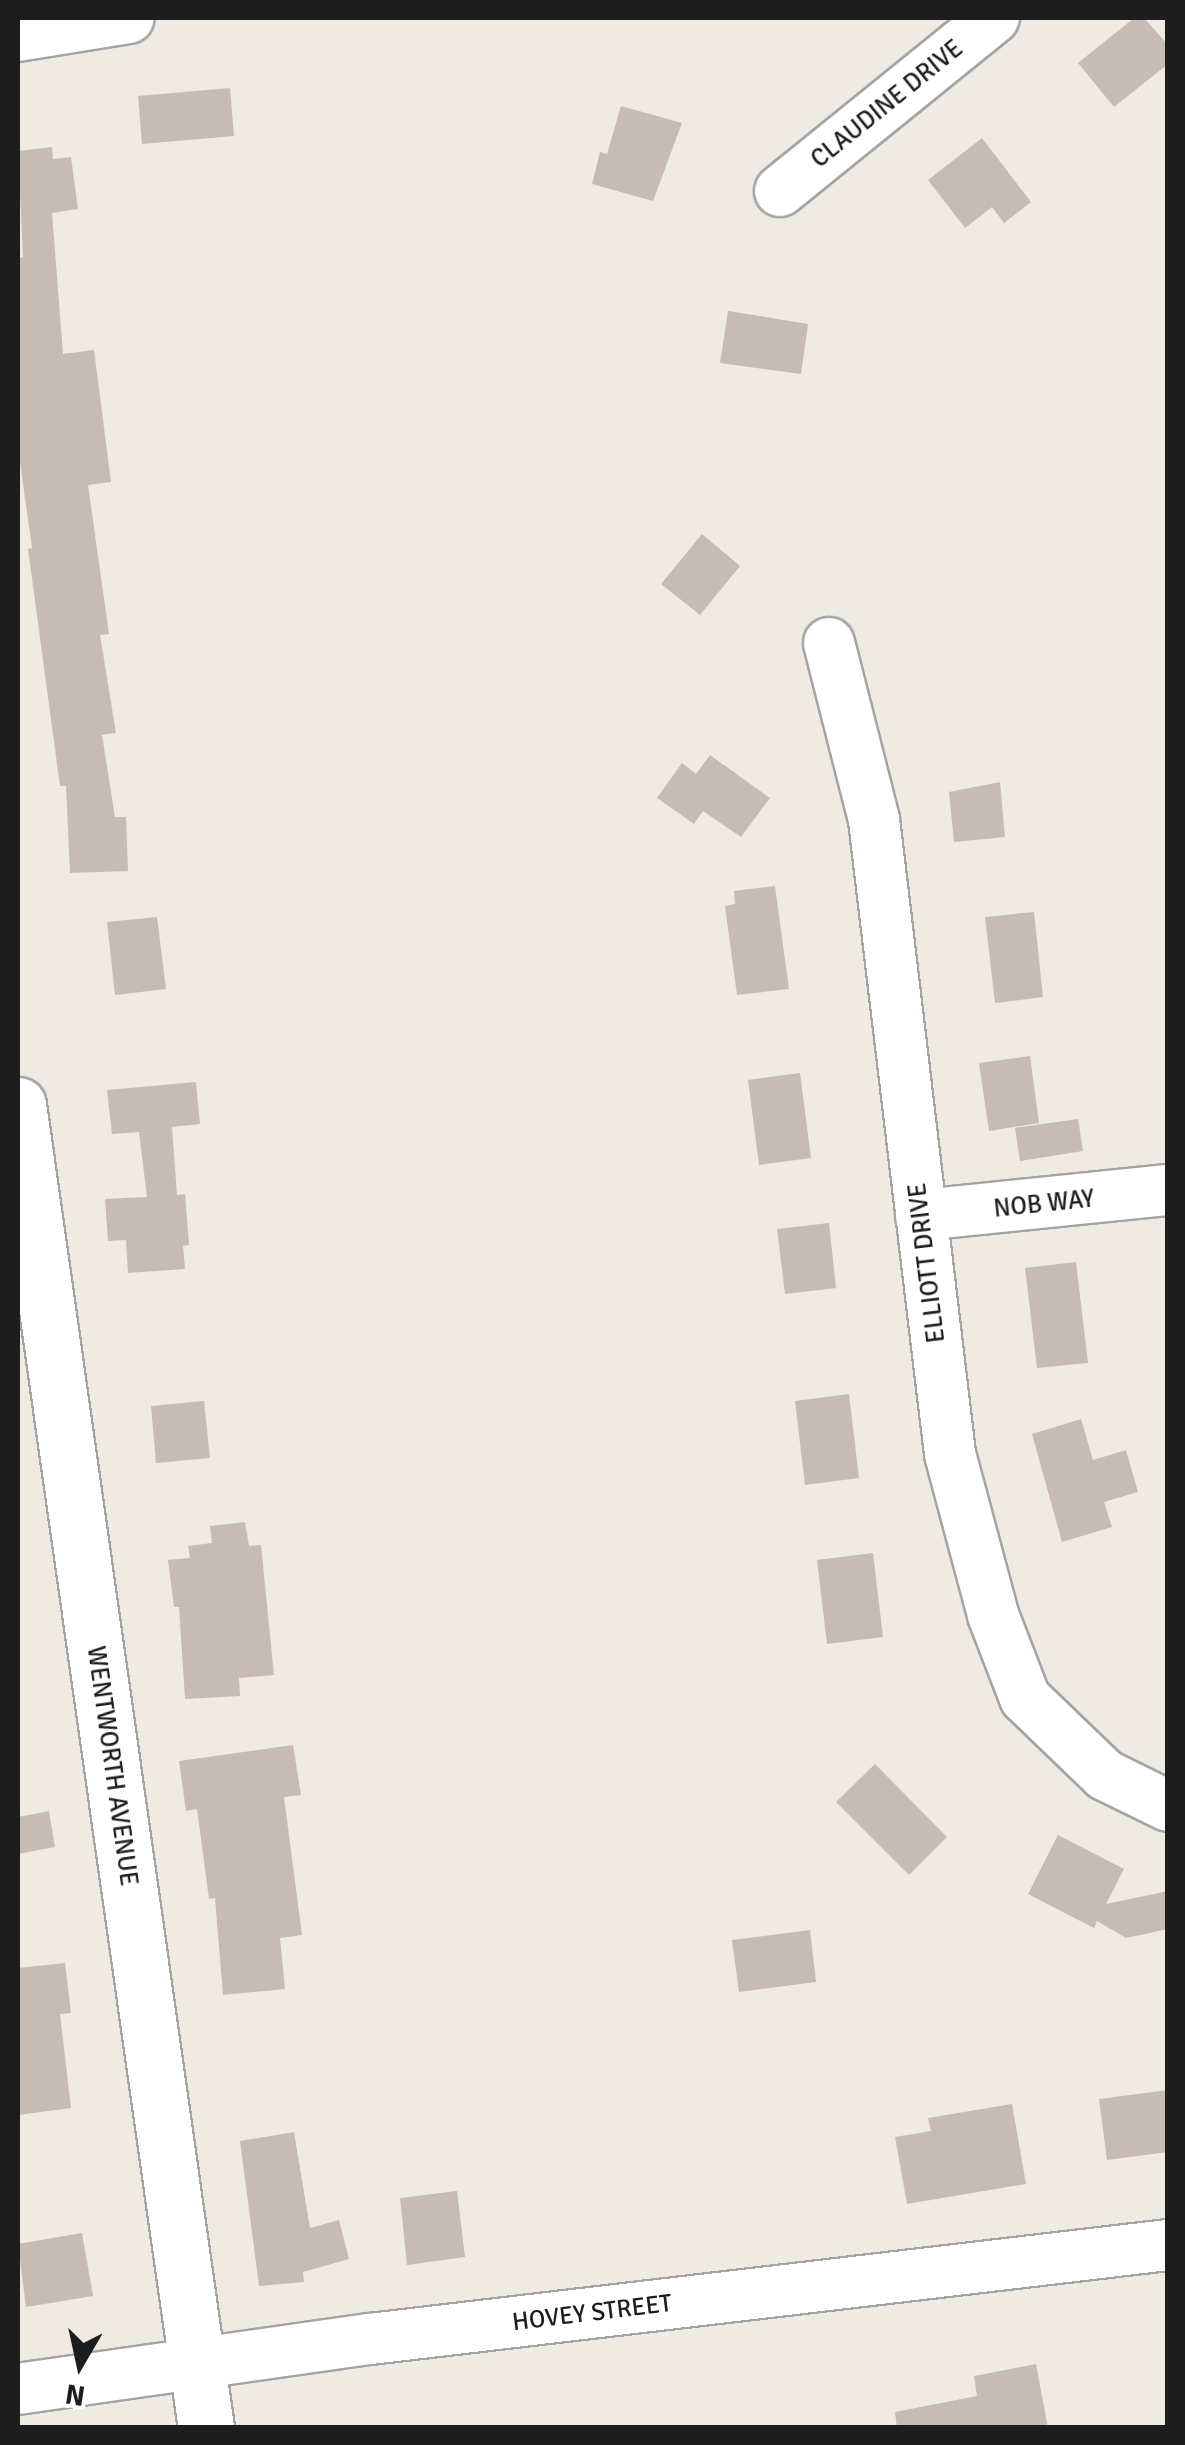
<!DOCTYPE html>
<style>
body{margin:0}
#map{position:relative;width:1185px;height:2445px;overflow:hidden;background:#efeae2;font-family:Signika,sans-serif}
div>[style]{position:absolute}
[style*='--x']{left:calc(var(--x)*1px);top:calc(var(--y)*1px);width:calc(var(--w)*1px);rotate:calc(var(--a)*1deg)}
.building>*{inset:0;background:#c7bcb5}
.roads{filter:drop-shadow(2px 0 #a4a4a4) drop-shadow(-2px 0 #a4a4a4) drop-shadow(0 2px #a4a4a4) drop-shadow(0 -2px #a4a4a4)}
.minor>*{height:50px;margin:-25px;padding:0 25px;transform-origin:25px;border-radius:25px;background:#fff}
.tertiary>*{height:55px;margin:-27.5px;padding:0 27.5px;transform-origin:27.5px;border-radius:27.5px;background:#fff}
span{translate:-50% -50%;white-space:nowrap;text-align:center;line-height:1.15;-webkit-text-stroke:8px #fff;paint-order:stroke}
.street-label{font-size:25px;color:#1d1d1d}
.frame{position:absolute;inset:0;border:20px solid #1d1d1d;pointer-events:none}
.north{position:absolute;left:30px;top:2315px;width:100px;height:100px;-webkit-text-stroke:8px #fff;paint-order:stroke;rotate:189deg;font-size:28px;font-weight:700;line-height:40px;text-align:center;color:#1d1d1d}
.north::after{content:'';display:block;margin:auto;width:35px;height:45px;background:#1d1d1d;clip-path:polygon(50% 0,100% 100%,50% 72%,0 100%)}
</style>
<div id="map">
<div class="building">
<div style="clip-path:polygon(1134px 18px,1144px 18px,1168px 45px,1168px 64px,1114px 107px,1078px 63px)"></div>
<div style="clip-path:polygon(230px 88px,234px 136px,142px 144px,138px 96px)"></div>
<div style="clip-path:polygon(621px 106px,682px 123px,653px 201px,592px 184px,600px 152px,607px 154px)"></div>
<div style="clip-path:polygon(982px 138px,1031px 202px,1004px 223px,992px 207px,965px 228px,928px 180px)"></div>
<div style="clip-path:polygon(52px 147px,53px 159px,71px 157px,78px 209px,52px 213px,63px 354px,94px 350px,111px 482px,88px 485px,109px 634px,100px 635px,116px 733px,102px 735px,115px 817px,126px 817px,128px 871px,70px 873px,66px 786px,60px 786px,28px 549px,32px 548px,18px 448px,18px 258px,23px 257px,18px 151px)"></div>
<div style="clip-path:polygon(728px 311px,808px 324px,801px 374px,720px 363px)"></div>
<div style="clip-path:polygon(702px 534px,740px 566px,700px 615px,661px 584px)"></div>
<div style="clip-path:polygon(710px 755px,770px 798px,741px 837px,703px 811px,694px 824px,657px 798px,682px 763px,696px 774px)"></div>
<div style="clip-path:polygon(1000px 782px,1005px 837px,954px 842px,949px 792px)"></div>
<div style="clip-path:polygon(775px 886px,789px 989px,737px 995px,725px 906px,735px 904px,734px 891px)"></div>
<div style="clip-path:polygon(1034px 912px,1043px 997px,995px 1003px,985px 917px)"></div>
<div style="clip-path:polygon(157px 917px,166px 989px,115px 995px,107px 922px)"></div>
<div style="clip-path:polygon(1030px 1056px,1039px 1123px,989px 1131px,979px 1063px)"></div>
<div style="clip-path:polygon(800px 1073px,811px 1158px,759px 1165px,748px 1080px)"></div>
<div style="clip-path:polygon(196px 1082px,200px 1124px,172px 1127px,177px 1195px,185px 1194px,189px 1245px,183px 1246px,185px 1269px,128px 1273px,126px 1240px,108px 1241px,105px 1199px,147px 1197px,139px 1132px,112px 1134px,107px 1090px)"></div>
<div style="clip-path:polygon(1078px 1119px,1083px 1151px,1020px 1161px,1015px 1128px)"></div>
<div style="clip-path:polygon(829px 1223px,836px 1288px,785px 1294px,777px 1229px)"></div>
<div style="clip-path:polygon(1076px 1262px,1088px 1363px,1037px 1368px,1025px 1268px)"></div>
<div style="clip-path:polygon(849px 1394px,859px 1478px,805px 1485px,795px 1401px)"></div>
<div style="clip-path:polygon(204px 1401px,210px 1458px,156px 1463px,151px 1406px)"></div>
<div style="clip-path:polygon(1081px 1419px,1093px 1460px,1126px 1450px,1138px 1492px,1104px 1502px,1112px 1527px,1062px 1542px,1032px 1434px)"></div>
<div style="clip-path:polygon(245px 1522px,249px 1546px,261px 1545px,274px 1675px,239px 1678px,240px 1696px,185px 1699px,179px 1607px,174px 1607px,168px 1560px,190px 1558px,188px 1546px,212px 1543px,210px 1526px)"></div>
<div style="clip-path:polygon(873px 1553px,883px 1637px,827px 1644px,817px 1560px)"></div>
<div style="clip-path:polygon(293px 1745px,301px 1795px,284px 1797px,302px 1935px,280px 1938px,285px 1989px,223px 1995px,215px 1898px,209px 1899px,197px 1809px,186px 1811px,179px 1761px)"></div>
<div style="clip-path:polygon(875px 1764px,947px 1837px,909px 1875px,836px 1802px)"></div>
<div style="clip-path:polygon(49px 1811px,55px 1847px,18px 1854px,18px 1817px)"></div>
<div style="clip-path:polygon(1058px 1835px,1124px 1869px,1106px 1904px,1168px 1891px,1168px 1929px,1126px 1938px,1097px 1921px,1094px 1928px,1028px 1894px)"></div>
<div style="clip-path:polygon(810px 1930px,816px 1982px,739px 1992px,732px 1940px)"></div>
<div style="clip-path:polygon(65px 1963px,71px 2013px,60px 2014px,71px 2108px,18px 2115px,18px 1968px)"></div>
<div style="clip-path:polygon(1168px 2090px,1168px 2152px,1107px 2160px,1099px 2099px)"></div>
<div style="clip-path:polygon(1012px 2104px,1026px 2184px,907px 2204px,895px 2137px,931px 2131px,928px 2118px)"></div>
<div style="clip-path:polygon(294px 2132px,310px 2228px,339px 2220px,349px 2259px,303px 2272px,304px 2282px,259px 2286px,240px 2141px)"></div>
<div style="clip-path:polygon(457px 2191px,465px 2257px,407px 2265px,400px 2198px)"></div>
<div style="clip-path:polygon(82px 2233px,93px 2296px,26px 2307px,18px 2244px)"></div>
<div style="clip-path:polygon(1036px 2364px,1048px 2428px,897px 2428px,895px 2412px,977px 2396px,974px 2376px)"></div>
</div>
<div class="roads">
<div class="minor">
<div style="--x:18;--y:36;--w:112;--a:-9.2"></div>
<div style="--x:780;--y:191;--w:275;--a:-39"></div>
<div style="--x:829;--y:643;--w:183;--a:75.7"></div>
<div style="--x:874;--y:820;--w:639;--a:83.16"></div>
<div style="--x:950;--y:1454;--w:167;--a:75"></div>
<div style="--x:993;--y:1615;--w:89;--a:68.9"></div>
<div style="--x:1025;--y:1698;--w:111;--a:43.9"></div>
<div style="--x:1105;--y:1775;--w:70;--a:26.2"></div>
<div style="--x:921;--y:1215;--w:248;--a:-5.8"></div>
<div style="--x:18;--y:2389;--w:356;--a:-8.1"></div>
<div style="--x:370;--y:2339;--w:804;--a:-6.72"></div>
</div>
<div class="tertiary">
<div style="--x:18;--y:1105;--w:1336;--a:81.91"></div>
</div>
</div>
<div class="street-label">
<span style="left:887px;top:104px;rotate:-39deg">CLAUDINE DRIVE</span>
<span style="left:1044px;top:1204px;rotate:-6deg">NOB WAY</span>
<span style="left:927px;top:1263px;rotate:-97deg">ELLIOTT DRIVE</span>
<span style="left:112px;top:1766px;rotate:82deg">WENTWORTH AVENUE</span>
<span style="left:592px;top:2313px;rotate:-7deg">HOVEY STREET</span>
</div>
<div class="frame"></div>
<div class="north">N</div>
</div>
